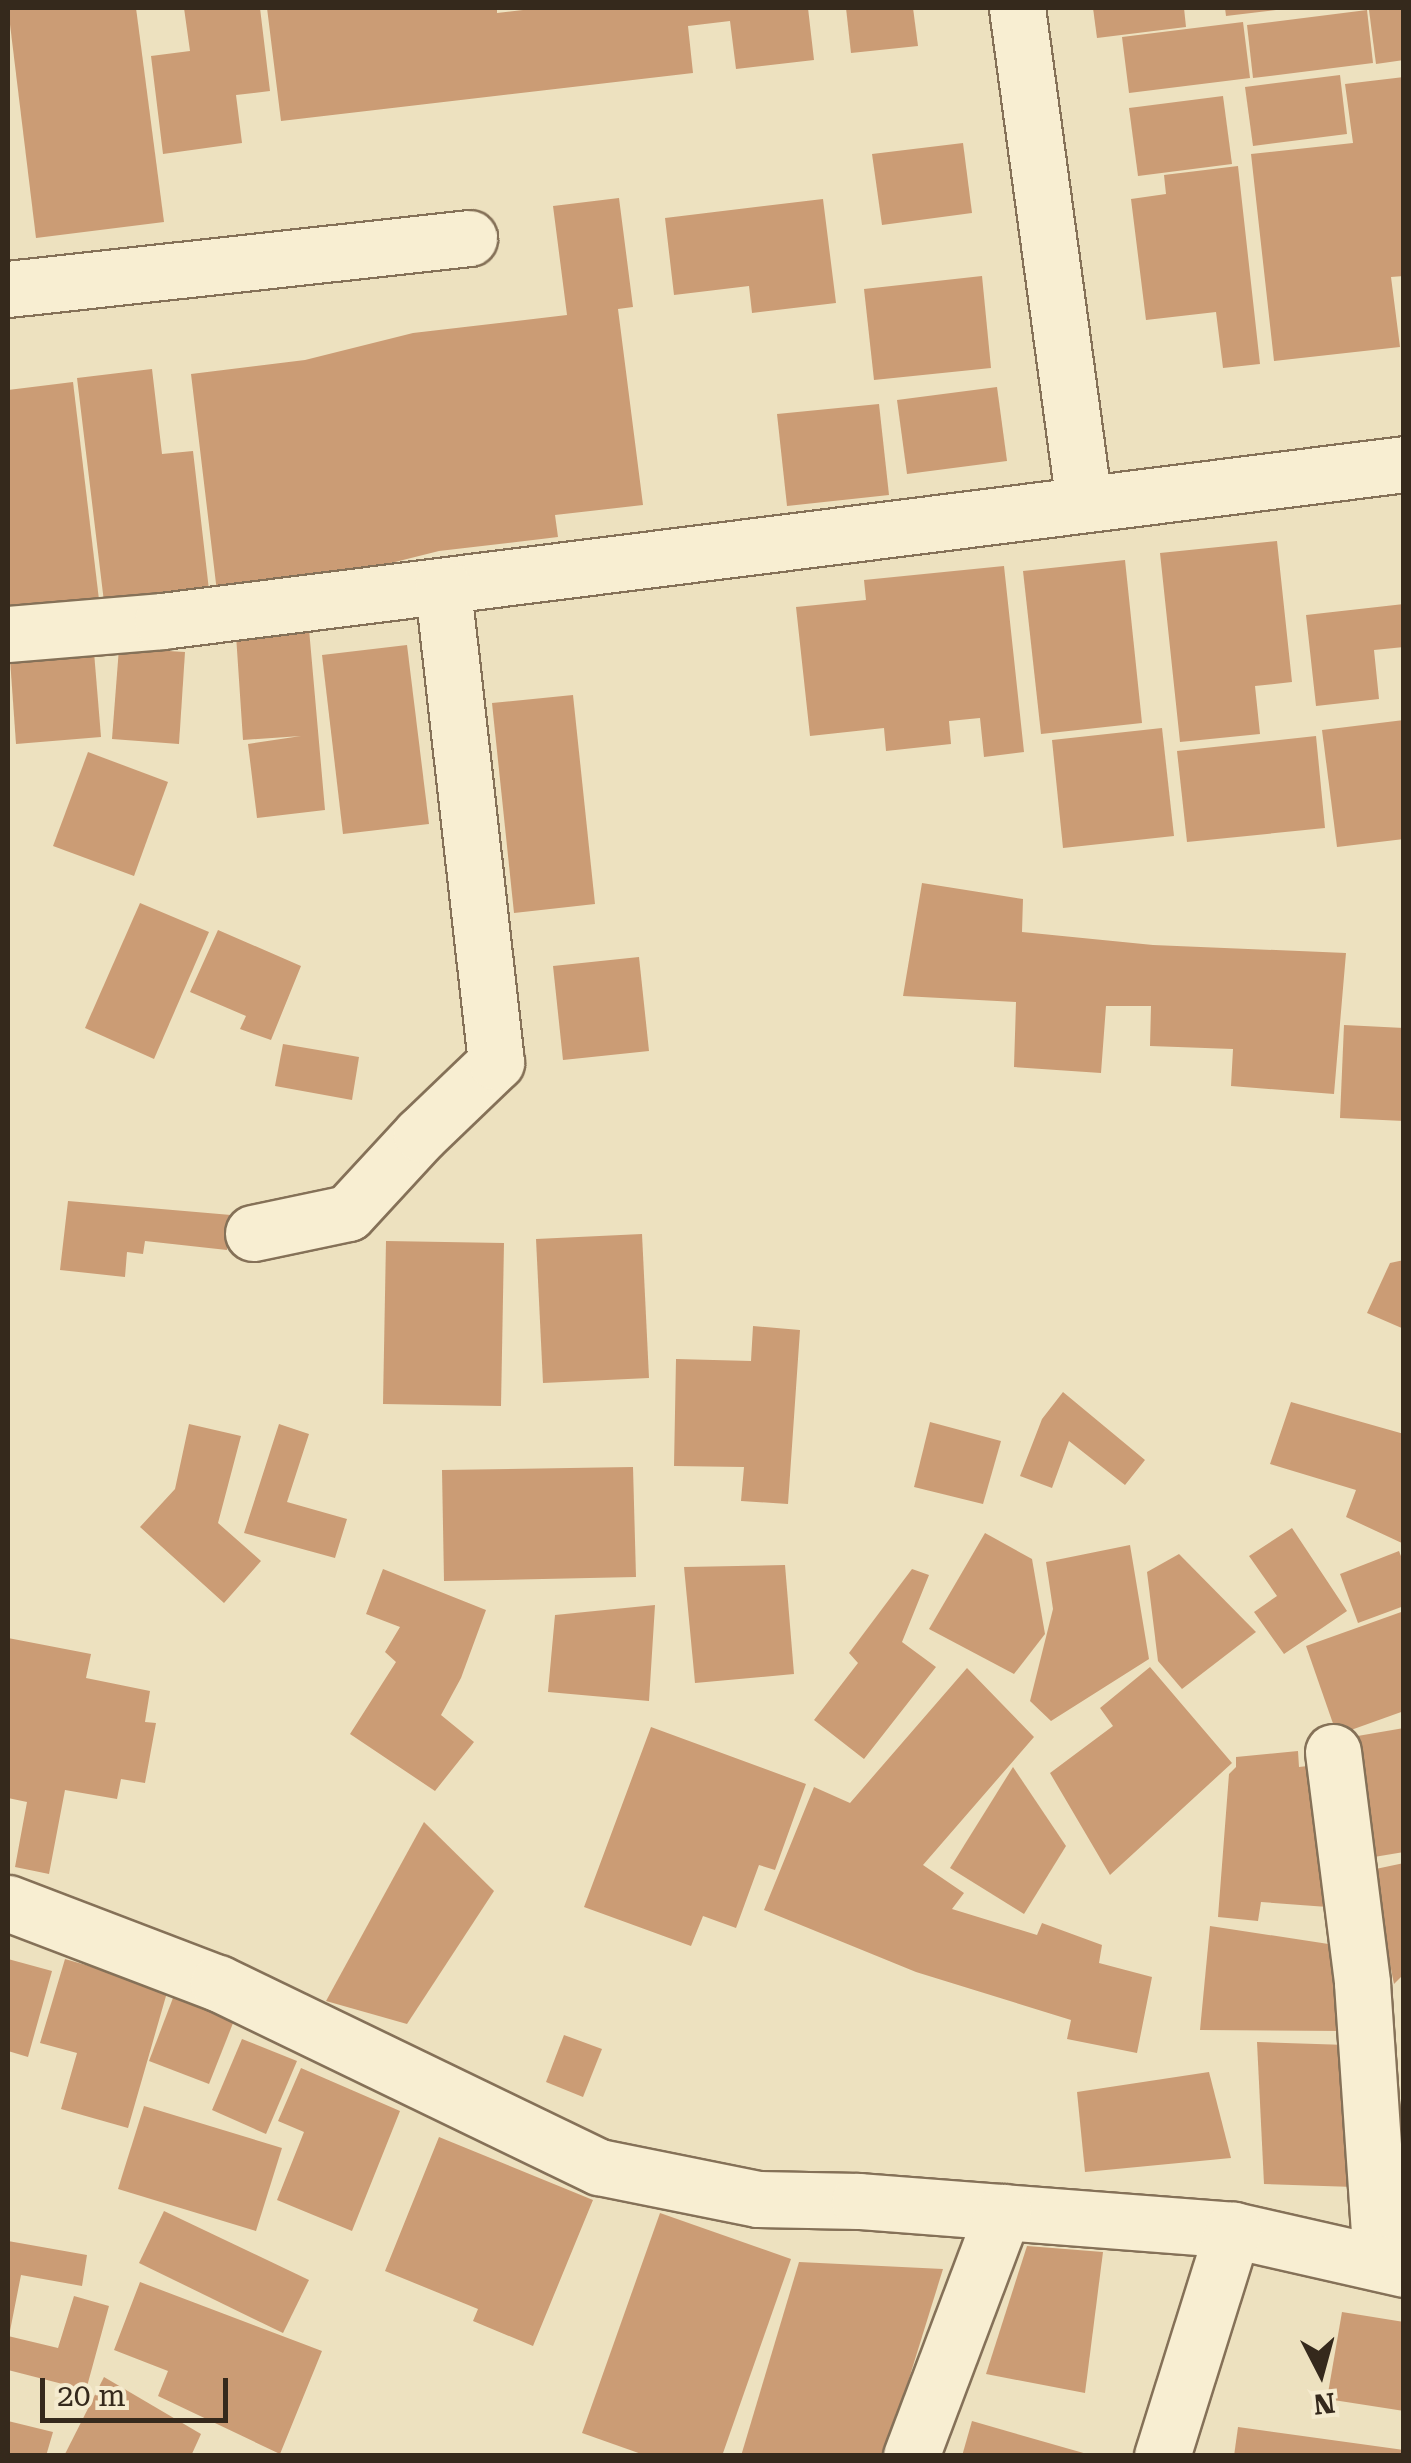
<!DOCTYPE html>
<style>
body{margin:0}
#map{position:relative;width:1411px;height:2463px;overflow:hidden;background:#ede1bf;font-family:"Roboto Serif",serif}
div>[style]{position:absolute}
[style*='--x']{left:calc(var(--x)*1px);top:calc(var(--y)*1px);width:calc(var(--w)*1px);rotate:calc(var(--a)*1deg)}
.building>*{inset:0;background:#cb9c75}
.roads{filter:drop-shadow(2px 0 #857158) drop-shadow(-2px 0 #857158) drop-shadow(0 2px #857158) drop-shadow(0 -2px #857158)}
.minor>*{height:55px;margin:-27.5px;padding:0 27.5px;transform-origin:27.5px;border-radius:27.5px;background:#f8eed2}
span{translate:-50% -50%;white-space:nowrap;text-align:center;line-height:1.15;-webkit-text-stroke:10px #f5ebcf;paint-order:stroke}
.frame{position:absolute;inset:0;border:10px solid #35291c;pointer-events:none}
.north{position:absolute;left:1271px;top:2323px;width:100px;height:100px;-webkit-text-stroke:8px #f5ebcf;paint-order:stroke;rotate:174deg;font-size:28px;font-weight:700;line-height:40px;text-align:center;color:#35291c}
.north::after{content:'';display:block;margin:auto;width:35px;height:45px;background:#35291c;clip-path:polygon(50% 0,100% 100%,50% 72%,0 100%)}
.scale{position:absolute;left:40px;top:2378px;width:188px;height:45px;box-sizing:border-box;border:5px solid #35291c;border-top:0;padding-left:12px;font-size:30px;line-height:35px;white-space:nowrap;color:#35291c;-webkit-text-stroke:8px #f5ebcf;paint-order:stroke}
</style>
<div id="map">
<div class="building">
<div style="clip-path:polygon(8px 8px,136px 8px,164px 222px,36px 238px)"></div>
<div style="clip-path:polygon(184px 8px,260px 8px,270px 91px,236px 95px,242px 143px,163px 154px,151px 56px,190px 51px)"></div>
<div style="clip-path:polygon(267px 8px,497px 8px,497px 13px,540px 8px,808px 8px,814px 60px,736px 69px,730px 21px,688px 26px,693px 73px,281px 121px)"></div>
<div style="clip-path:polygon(846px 8px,913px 8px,918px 46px,851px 53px)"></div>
<div style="clip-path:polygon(1093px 8px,1184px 8px,1186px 27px,1097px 38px)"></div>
<div style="clip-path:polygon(1225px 8px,1276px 8px,1276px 10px,1226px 16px)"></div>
<div style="clip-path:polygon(1390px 8px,1404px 8px,1404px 60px,1376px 64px,1369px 10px)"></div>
<div style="clip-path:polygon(1367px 10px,1373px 63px,1253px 78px,1247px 25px)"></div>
<div style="clip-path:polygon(1243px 22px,1250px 78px,1129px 93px,1122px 37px)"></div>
<div style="clip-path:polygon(1340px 75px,1347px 134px,1253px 146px,1245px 87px)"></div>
<div style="clip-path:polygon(1404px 77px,1404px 276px,1391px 277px,1400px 347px,1274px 361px,1251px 154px,1353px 143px,1345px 84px)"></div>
<div style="clip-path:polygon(1223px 96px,1232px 164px,1138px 176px,1129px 108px)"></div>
<div style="clip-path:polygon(963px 143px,972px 213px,882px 225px,872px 154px)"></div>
<div style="clip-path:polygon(1238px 166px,1260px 364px,1223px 368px,1216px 312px,1146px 320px,1131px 199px,1166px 194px,1164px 175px)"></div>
<div style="clip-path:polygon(619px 198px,633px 307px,618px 309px,643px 505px,555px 515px,558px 537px,439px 551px,331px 578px,217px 592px,191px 374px,305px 360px,413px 333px,567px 315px,553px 206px)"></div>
<div style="clip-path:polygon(823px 199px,836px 303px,752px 313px,749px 286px,674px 295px,665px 218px)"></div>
<div style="clip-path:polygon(982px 276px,991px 368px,874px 380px,864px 289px)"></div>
<div style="clip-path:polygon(152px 369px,162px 454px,193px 451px,209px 590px,104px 602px,77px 378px)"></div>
<div style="clip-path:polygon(73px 382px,100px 608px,8px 619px,8px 390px)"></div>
<div style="clip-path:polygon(997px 387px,1007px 461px,907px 474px,897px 400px)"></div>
<div style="clip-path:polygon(879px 404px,889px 495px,787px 506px,777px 414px)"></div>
<div style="clip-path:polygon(1277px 541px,1292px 682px,1255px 686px,1260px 734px,1180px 742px,1160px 553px)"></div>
<div style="clip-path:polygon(1125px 560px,1142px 723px,1041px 734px,1023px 571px)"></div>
<div style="clip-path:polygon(1004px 566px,1024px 752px,984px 757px,980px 718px,949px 721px,951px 744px,886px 751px,884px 728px,810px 736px,796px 607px,866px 600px,864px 580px)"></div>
<div style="clip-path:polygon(1404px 604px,1404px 647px,1374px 650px,1379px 699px,1316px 706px,1306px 615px)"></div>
<div style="clip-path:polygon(309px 629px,325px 810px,257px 818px,248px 744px,301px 736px,243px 740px,236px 635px)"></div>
<div style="clip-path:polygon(407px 645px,429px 824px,343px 834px,322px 655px)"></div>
<div style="clip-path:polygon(119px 648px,185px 652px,179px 744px,112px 739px)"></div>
<div style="clip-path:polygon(94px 652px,101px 737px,16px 744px,10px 659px)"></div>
<div style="clip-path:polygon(573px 695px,595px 904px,514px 913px,492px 703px)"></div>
<div style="clip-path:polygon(1404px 720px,1404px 839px,1337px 847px,1322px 730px)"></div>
<div style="clip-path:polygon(1162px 728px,1174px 836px,1063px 848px,1052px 740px)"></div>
<div style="clip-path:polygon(1316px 736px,1325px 828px,1187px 842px,1177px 751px)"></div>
<div style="clip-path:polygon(88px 752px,168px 782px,134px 876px,53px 846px)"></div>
<div style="clip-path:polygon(922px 883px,1023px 899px,1022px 932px,1153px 945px,1346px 953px,1334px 1094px,1231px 1086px,1233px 1049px,1150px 1046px,1151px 1006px,1106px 1006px,1101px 1073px,1014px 1067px,1016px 1002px,903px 996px)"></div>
<div style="clip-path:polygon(140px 903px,209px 932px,154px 1059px,85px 1028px)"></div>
<div style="clip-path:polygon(218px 930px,301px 966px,271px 1040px,240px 1029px,246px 1016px,190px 992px)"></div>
<div style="clip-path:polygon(639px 957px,649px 1051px,563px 1060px,553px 966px)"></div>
<div style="clip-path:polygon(1344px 1025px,1404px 1028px,1404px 1121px,1340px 1118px)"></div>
<div style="clip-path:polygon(283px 1044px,359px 1057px,352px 1100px,275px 1086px)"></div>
<div style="clip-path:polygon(68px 1201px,231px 1215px,227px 1250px,145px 1241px,143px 1254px,127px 1252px,125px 1277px,60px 1270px)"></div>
<div style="clip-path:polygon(642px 1234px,649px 1378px,543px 1383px,536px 1239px)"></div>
<div style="clip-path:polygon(386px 1241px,504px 1243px,501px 1406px,383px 1404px)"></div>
<div style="clip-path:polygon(1404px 1260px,1404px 1329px,1367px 1313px,1390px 1263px)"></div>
<div style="clip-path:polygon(753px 1326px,800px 1330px,788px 1504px,741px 1501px,744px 1467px,674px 1466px,676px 1359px,751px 1361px)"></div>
<div style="clip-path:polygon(1063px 1392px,1145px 1460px,1125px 1485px,1069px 1441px,1052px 1488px,1020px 1476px,1042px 1419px)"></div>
<div style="clip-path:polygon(1291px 1402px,1404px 1434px,1404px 1544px,1346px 1517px,1356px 1490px,1270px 1464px)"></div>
<div style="clip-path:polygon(930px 1422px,1001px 1441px,983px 1504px,914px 1487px)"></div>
<div style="clip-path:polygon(189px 1424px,241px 1436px,218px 1523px,261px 1561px,224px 1603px,140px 1527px,175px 1489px)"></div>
<div style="clip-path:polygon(279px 1424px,309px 1434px,287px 1502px,347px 1519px,335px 1558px,244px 1533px)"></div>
<div style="clip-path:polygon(633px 1467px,636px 1577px,444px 1581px,442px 1470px)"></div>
<div style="clip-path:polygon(1292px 1528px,1347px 1611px,1284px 1654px,1254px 1612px,1277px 1596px,1249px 1556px)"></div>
<div style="clip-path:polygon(985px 1533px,1032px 1559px,1045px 1634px,1014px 1674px,929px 1629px)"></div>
<div style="clip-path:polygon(1130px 1545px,1149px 1659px,1051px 1721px,1030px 1701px,1053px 1609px,1046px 1562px)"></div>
<div style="clip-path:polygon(1399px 1551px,1404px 1564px,1404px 1606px,1358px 1623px,1340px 1574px)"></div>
<div style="clip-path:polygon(1179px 1554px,1256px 1632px,1182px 1689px,1158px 1661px,1147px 1572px)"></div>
<div style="clip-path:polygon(785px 1565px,794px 1674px,695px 1683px,684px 1567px)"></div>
<div style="clip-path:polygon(383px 1569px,486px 1610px,461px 1678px,441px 1715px,474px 1742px,435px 1791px,350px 1734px,396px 1662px,385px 1652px,400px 1627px,366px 1614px)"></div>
<div style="clip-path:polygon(912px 1569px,929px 1575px,902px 1642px,936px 1667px,864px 1759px,814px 1720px,858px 1663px,849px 1653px)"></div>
<div style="clip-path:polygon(655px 1605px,649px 1701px,548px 1692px,555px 1615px)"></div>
<div style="clip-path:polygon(1404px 1611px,1404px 1711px,1337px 1735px,1306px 1646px)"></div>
<div style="clip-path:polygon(8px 1638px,91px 1654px,86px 1678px,150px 1691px,145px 1722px,156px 1723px,145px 1783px,121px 1779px,117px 1799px,65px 1790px,49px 1874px,15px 1867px,27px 1802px,8px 1798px)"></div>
<div style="clip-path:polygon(1150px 1667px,1232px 1763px,1110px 1875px,1050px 1773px,1113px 1726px,1100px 1708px)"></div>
<div style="clip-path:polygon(967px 1668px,1034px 1737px,923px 1865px,964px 1893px,952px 1909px,1037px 1935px,1042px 1923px,1102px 1945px,1099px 1963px,1152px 1977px,1137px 2053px,1067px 2039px,1071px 2020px,916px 1972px,764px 1910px,814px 1787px,850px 1803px)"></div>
<div style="clip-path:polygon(651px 1727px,806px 1784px,775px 1870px,759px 1865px,736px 1928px,703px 1916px,691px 1946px,584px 1907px)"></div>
<div style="clip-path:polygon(1404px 1728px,1404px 1852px,1368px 1858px,1346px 1738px)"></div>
<div style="clip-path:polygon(1298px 1751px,1299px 1767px,1325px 1764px,1341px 1908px,1261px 1902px,1258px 1921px,1218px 1917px,1229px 1774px,1236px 1767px,1236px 1757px)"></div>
<div style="clip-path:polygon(1013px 1767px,1066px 1846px,1024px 1914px,950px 1868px)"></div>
<div style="clip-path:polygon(424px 1822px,494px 1891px,407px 2024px,326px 2001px)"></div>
<div style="clip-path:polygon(1404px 1863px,1404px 1974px,1394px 1984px,1371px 1870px)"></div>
<div style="clip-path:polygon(1210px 1926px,1335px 1945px,1345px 2031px,1200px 2030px)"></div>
<div style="clip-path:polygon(8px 1959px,52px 1971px,28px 2057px,8px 2051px)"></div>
<div style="clip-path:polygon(65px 1959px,168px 1989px,128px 2128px,61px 2109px,77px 2053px,40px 2043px)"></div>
<div style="clip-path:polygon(176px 1990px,237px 2013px,209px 2084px,149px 2061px)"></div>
<div style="clip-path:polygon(564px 2035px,602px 2049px,583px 2097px,546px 2082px)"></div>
<div style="clip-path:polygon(242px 2039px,297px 2061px,266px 2134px,212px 2110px)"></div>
<div style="clip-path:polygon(1257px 2042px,1347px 2045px,1354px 2187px,1264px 2184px)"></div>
<div style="clip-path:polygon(301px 2068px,400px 2111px,352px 2231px,277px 2200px,304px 2132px,278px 2121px)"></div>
<div style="clip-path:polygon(1209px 2072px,1231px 2158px,1085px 2172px,1077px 2092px)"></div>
<div style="clip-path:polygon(144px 2106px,282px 2148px,256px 2231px,118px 2189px)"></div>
<div style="clip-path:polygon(439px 2137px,593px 2200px,533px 2346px,473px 2321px,478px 2309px,385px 2271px)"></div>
<div style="clip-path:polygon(164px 2211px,309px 2280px,283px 2333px,139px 2263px)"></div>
<div style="clip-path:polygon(660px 2213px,791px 2259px,722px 2456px,647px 2456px,582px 2433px)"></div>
<div style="clip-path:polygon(8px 2241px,87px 2255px,82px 2286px,21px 2275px,9px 2336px)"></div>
<div style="clip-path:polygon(1027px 2246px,1103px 2252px,1085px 2393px,986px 2374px)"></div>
<div style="clip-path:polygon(799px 2262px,943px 2269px,885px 2456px,741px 2456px)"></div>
<div style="clip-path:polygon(140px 2282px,322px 2351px,280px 2454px,158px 2396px,168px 2371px,114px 2350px)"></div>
<div style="clip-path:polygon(74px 2296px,109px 2306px,86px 2390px,8px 2370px,8px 2336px,58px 2348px)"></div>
<div style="clip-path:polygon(1342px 2312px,1404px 2322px,1404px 2411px,1327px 2399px)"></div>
<div style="clip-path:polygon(104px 2377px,201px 2434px,191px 2456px,64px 2456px)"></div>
<div style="clip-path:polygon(8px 2421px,53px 2432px,46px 2456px,8px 2456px)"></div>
<div style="clip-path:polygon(972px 2421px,1087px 2454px,1086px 2456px,962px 2456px)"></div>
<div style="clip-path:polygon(1238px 2427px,1404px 2450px,1404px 2456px,1234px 2456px)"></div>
</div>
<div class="roads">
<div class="minor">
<div style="--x:1017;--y:8;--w:499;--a:82.3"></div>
<div style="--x:8;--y:289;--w:464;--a:-6.3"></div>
<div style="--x:8;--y:634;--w:155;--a:-4.8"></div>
<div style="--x:162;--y:621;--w:1252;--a:-7.2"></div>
<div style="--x:253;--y:1233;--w:97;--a:-11.9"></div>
<div style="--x:348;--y:1213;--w:108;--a:-47.3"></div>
<div style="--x:421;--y:1134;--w:104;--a:-43.8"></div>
<div style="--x:496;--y:1062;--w:479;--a:-96.4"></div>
<div style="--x:1333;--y:1752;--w:233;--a:82.8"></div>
<div style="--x:1362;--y:1983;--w:280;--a:86.1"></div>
<div style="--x:8;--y:1903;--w:225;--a:20.9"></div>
<div style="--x:218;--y:1983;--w:423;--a:25.8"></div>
<div style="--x:599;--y:2167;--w:162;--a:11.4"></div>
<div style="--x:758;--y:2199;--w:101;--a:1.1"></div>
<div style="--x:859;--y:2201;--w:375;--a:4.4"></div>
<div style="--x:1233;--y:2230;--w:175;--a:12.8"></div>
<div style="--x:911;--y:2456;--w:261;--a:-69.3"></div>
<div style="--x:1162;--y:2456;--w:237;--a:-72.6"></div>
</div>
</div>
<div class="frame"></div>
<div class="north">N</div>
<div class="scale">20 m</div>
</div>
